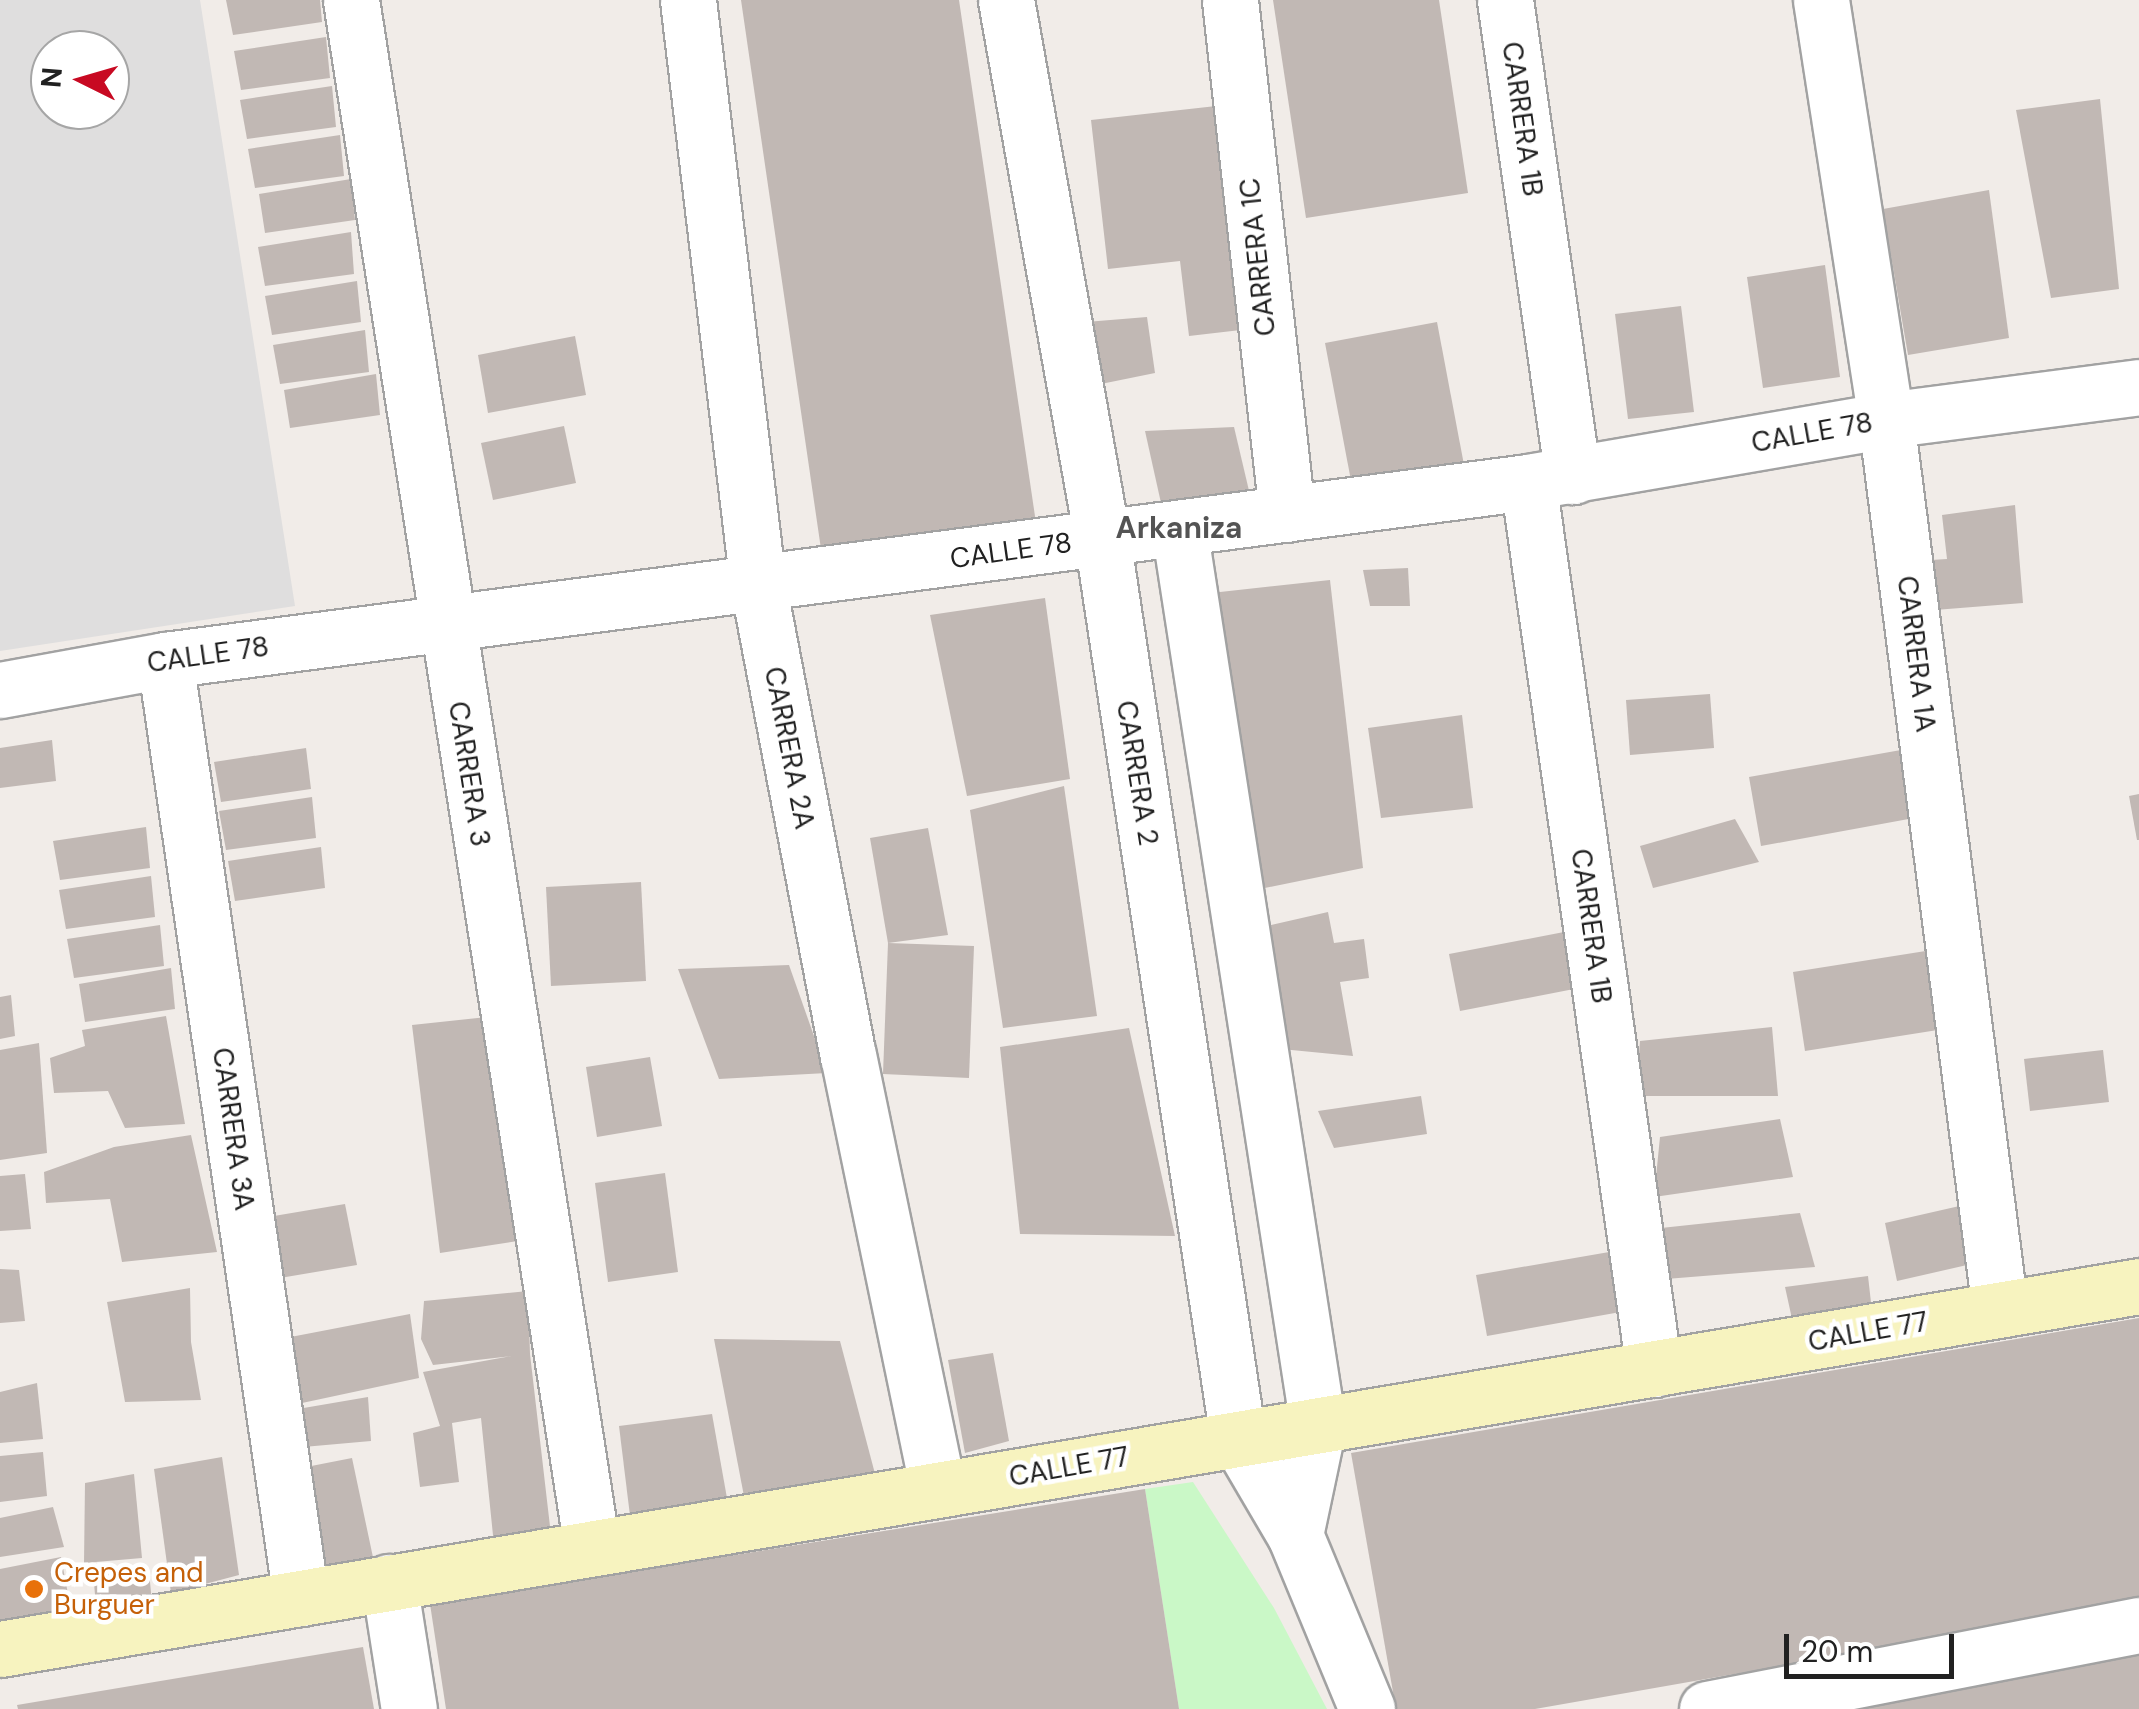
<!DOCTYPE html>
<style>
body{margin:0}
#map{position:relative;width:2139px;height:1709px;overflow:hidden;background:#f1ece8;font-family:"DM Sans",sans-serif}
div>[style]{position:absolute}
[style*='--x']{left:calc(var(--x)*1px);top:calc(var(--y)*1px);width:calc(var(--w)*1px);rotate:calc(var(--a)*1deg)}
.residential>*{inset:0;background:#dfdede}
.park>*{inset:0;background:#caf8c7}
.building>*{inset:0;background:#c1b8b4}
.roads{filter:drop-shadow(2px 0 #a2a2a2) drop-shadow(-2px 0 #a2a2a2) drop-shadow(0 2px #a2a2a2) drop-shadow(0 -2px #a2a2a2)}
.street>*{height:55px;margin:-27.5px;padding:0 27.5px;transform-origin:27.5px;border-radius:27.5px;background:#fff}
.secondary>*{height:55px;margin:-27.5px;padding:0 27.5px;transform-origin:27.5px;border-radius:27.5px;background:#f7f3bf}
.dots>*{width:28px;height:28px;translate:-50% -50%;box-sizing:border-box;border:5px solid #fff;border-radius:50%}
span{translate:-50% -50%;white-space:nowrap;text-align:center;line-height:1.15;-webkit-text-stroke:9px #fff;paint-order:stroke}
.street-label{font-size:28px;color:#212121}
.food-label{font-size:28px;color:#c56008}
.left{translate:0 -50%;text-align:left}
.neighbourhood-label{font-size:30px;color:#545454;font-weight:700}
.north{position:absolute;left:30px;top:30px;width:100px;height:100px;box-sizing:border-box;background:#fff;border:2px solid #a6a6a6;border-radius:50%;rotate:275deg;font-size:28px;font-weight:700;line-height:40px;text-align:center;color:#212121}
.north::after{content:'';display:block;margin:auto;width:35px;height:45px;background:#c80922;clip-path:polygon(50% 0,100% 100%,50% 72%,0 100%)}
.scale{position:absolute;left:1784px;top:1634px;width:170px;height:45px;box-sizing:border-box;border:5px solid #212121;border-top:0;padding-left:12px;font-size:30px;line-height:35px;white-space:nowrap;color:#212121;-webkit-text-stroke:8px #fff;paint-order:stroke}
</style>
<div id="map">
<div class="residential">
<div style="clip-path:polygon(evenodd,0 0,200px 0,295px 606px,0 651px,0 0,50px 50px,110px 50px,110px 110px,50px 110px,50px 50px)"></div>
</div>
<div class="park">
<div style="clip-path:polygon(1193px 1482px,1274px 1608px,1327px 1709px,1179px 1709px,1145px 1489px)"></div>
</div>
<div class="building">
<div style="clip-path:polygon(226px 0,320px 0,322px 22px,233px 35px)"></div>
<div style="clip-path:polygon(741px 0,959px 0,1036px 523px,822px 556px)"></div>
<div style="clip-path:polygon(1273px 0,1439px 0,1468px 193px,1306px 218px)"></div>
<div style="clip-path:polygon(326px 37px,330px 78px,241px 90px,234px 51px)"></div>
<div style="clip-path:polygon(332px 86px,336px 127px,247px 139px,240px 100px)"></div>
<div style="clip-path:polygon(2100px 99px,2119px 289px,2051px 298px,2016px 110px)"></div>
<div style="clip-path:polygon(1234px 104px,1258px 328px,1189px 336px,1180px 261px,1108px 269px,1091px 120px)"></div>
<div style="clip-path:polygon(340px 135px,344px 176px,255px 188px,248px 149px)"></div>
<div style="clip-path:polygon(351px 179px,355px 220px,265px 233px,259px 194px)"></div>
<div style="clip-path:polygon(1989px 190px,2009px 338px,1908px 355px,1883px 209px)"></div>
<div style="clip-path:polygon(351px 232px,354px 274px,265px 286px,258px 247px)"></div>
<div style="clip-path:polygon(1825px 265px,1840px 377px,1763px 388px,1747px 277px)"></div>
<div style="clip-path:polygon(357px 281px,361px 322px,272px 335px,265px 296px)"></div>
<div style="clip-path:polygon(1681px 306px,1694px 412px,1628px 419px,1615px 314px)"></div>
<div style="clip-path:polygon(1147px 317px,1155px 373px,1096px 385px,1086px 322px)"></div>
<div style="clip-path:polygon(1437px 322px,1464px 465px,1352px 486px,1325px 343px)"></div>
<div style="clip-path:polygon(365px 330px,369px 372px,280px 384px,273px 345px)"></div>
<div style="clip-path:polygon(575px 336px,586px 395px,488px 413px,478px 355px)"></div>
<div style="clip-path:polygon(376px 374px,380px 415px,290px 428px,284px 390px)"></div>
<div style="clip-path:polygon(564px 426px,576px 483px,493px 500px,481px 443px)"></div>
<div style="clip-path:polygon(1234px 427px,1250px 495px,1161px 503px,1145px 431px)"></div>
<div style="clip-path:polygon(2015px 505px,2023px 603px,1935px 610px,1931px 560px,1947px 559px,1942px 515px)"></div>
<div style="clip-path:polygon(1408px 568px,1410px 606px,1370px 606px,1363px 570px)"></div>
<div style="clip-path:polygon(1330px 580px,1363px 868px,1250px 891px,1202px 594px)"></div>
<div style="clip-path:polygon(1045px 598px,1070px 779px,967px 796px,930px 615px)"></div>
<div style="clip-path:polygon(1710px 694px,1714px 748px,1630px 755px,1626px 700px)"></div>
<div style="clip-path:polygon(1462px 715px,1473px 808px,1381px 818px,1368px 728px)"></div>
<div style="clip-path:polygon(52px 740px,56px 781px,0 788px,0 748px)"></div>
<div style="clip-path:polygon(306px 748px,311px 789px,221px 802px,214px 762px)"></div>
<div style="clip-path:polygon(1901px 750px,1914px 818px,1761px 846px,1749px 777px)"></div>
<div style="clip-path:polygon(1064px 786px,1097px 1016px,1003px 1028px,970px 810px)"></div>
<div style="clip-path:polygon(2139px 794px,2139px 840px,2137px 840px,2129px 796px)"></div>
<div style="clip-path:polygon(312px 797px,316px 838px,226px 850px,219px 811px)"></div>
<div style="clip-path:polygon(1735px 819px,1759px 862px,1653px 888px,1640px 846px)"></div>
<div style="clip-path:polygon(146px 827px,150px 868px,60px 880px,53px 841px)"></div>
<div style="clip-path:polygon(928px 828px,948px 935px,888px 943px,870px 838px)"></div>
<div style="clip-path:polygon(321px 847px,325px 888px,235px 901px,228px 861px)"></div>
<div style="clip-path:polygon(151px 876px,155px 917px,66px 929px,59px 890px)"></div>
<div style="clip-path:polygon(641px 882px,646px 981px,551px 986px,546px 887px)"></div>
<div style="clip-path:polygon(1328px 912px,1334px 943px,1364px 939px,1369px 978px,1340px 982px,1353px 1056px,1271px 1048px,1254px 929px)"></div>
<div style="clip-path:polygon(160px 925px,164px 966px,74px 978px,67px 939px)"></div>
<div style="clip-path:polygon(1564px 932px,1574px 989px,1460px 1011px,1449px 954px)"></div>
<div style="clip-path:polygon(888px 943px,974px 946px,969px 1078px,883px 1074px)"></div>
<div style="clip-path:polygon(1932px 950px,1944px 1029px,1805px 1051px,1793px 972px)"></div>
<div style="clip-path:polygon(789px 965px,827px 1073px,719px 1079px,678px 969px)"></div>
<div style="clip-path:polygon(171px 968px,175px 1009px,85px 1022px,79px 984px)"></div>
<div style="clip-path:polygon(11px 995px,15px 1036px,0 1039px,0 997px)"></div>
<div style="clip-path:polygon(166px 1016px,185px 1124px,125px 1128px,108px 1091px,54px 1093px,50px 1058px,85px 1046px,82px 1030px)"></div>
<div style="clip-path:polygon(487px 1017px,518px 1241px,440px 1253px,412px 1025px)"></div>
<div style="clip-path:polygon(1772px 1027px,1778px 1096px,1636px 1096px,1640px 1041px)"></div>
<div style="clip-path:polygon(1129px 1028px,1175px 1236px,1020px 1234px,1000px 1047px)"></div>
<div style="clip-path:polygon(39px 1043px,47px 1153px,0 1160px,0 1050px)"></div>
<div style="clip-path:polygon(2103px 1050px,2109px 1102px,2030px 1111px,2024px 1059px)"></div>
<div style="clip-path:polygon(650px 1057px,662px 1126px,597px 1137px,586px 1067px)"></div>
<div style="clip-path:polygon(1421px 1096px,1427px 1134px,1334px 1148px,1318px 1111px)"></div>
<div style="clip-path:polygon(1780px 1119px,1793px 1177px,1654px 1197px,1660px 1137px)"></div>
<div style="clip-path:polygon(191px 1135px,217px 1252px,122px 1262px,110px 1199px,46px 1203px,44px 1172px,114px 1147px)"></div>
<div style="clip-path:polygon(665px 1173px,678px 1272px,608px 1282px,595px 1183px)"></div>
<div style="clip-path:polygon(25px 1174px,31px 1229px,0 1231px,0 1176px)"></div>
<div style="clip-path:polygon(1977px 1202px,1989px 1260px,1897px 1281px,1885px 1223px)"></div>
<div style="clip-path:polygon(345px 1204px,357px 1265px,274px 1279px,268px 1217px)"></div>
<div style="clip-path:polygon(1800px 1213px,1815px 1267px,1666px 1279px,1661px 1228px)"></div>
<div style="clip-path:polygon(1615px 1251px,1626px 1311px,1487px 1336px,1476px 1275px)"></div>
<div style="clip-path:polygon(0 1269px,19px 1270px,25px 1321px,0 1323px)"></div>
<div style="clip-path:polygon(1868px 1276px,1874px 1329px,1796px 1337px,1785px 1287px)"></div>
<div style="clip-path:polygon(190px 1288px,191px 1342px,201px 1400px,125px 1402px,107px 1302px)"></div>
<div style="clip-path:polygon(528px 1291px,530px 1354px,551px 1535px,494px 1545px,481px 1418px,452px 1423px,459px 1482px,420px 1487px,413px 1433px,440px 1426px,423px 1372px,512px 1356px,433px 1365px,421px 1339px,424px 1301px)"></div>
<div style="clip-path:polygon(410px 1314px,419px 1378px,288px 1406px,275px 1340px)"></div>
<div style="clip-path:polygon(2139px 1318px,2139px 1603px,1535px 1709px,1396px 1709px,1351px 1453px)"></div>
<div style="clip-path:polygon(714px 1339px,840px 1341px,879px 1489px,747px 1512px)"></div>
<div style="clip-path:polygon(993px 1353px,1009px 1441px,965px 1453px,948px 1360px)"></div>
<div style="clip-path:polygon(37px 1383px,43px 1439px,0 1443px,0 1392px)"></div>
<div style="clip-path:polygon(368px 1397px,371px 1441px,292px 1448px,286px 1411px)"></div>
<div style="clip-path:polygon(712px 1414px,730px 1515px,632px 1532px,619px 1426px)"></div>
<div style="clip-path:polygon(43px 1452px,47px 1496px,0 1502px,0 1456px)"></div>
<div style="clip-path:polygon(222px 1457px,239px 1575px,171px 1593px,154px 1469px)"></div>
<div style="clip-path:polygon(352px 1458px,378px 1581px,323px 1587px,296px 1469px)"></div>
<div style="clip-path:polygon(134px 1474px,142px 1558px,84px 1563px,85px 1483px)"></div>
<div style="clip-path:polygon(1145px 1489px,1179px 1709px,446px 1709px,430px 1604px)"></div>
<div style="clip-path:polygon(53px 1507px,64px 1547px,0 1557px,0 1518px)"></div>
<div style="clip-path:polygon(61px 1557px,71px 1610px,0 1620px,0 1569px)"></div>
<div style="clip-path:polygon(149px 1571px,153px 1614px,97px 1617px,93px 1572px)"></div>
<div style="clip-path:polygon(363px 1647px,374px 1709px,18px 1709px,17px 1705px)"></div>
<div style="clip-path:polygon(2139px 1648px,2139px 1709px,1833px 1709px)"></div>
</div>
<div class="roads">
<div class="street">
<div style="--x:351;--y:0;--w:1567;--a:81.15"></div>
<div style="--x:688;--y:0;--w:589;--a:83.18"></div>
<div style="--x:758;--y:585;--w:479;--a:79.2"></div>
<div style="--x:848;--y:1055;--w:443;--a:78.3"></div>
<div style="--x:1006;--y:0;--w:546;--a:79.88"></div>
<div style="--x:1102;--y:538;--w:910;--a:81.41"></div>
<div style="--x:1238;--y:1438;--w:113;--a:59.6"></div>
<div style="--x:1295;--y:1535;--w:188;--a:67.5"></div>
<div style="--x:1230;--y:0;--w:517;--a:83.67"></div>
<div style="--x:1505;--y:0;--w:481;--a:81.9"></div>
<div style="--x:1821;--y:0;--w:425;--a:81.2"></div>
<div style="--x:1886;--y:420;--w:897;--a:82.7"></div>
<div style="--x:1528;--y:482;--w:896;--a:81.92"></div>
<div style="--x:1179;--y:528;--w:909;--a:81.2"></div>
<div style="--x:1318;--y:1426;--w:111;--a:101.9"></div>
<div style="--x:165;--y:660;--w:948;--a:81.75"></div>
<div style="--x:0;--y:690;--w:168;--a:-10.3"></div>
<div style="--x:165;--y:660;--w:1375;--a:-7.44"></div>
<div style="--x:1528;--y:482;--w:363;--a:-9.8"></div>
<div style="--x:1886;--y:420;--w:255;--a:-7.4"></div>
<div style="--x:389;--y:1582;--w:129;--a:81.1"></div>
<div style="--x:1707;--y:1709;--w:440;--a:-11"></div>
</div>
<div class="secondary">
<div style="--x:0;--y:1649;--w:2170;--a:-9.63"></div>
</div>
</div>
<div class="dots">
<div style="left:34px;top:1589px;background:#e8710a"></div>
</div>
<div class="street-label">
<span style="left:1522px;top:119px;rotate:82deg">CARRERA 1B</span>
<span style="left:1258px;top:257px;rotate:-96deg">CARRERA 1C</span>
<span style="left:1812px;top:433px;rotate:-10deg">CALLE 78</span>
<span style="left:1011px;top:551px;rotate:-8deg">CALLE 78</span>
<span style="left:1916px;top:654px;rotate:83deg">CARRERA 1A</span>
<span style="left:208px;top:655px;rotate:-8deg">CALLE 78</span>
<span style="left:789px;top:748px;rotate:79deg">CARRERA 2A</span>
<span style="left:1137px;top:773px;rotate:81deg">CARRERA 2</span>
<span style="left:469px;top:774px;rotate:81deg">CARRERA 3</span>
<span style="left:1591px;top:926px;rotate:82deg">CARRERA 1B</span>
<span style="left:233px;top:1129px;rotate:82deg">CARRERA 3A</span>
<span style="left:1868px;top:1332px;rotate:-10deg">CALLE 77</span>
<span style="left:1069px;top:1467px;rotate:-10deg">CALLE 77</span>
</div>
<div class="food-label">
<span class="left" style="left:54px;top:1589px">Crepes and<br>Burguer</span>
</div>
<div class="neighbourhood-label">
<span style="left:1179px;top:528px">Arkaniza</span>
</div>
<div class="north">N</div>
<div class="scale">20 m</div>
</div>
